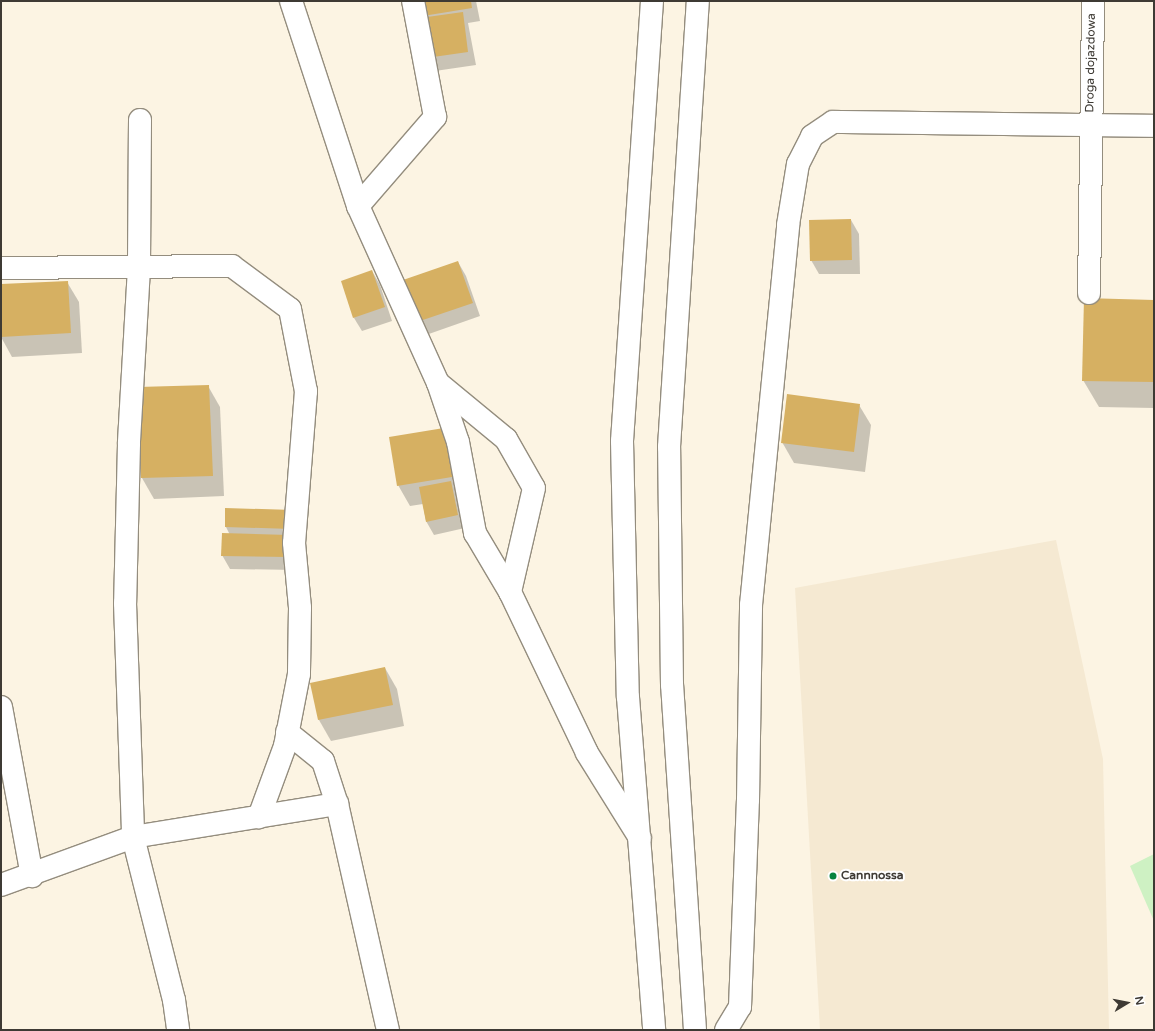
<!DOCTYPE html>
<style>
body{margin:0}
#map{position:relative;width:1155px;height:1031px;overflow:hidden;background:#fcf4e3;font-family:"Varela Round",sans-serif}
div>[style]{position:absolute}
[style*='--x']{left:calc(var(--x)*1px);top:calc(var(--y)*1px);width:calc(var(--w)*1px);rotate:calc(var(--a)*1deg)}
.built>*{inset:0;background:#f5e9d2}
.green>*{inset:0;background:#cef1c3}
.shadow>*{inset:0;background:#0003}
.building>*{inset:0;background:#d6b062}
.roads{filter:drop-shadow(1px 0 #948d7e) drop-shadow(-1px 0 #948d7e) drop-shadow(0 1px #948d7e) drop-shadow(0 -1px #948d7e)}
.street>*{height:22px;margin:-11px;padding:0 11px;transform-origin:11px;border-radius:11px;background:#fff}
.highway>*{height:22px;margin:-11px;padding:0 11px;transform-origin:11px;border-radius:11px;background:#fff}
.dots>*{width:11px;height:11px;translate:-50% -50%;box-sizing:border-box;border:2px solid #fff;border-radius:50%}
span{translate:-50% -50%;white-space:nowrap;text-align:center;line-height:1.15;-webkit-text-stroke:4px #fff;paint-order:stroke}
.street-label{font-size:12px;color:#3e3a34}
.poi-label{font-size:12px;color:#3e3a34;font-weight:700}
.left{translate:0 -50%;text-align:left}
.frame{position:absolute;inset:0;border:2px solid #3e3a34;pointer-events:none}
.north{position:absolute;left:1107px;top:983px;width:40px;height:40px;-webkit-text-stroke:3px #fff;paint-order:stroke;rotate:80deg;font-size:11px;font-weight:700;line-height:16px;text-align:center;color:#3e3a34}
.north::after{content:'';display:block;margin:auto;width:14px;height:18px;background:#3e3a34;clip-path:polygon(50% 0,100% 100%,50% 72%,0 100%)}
</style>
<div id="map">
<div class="built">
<div style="clip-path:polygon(1056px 540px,1103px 759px,1109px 1030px,820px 1030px,795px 588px)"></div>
</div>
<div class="green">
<div style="clip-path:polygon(1154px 854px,1154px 921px,1130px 866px)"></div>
</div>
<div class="shadow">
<div style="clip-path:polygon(421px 1px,476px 1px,480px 21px,468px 23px,476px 65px,435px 71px)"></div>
<div style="clip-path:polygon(851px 220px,859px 234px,860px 274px,819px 274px,811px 260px)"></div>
<div style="clip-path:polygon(458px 262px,466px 276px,480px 316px,426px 335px,405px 280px)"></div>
<div style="clip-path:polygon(372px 271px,380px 285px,392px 321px,362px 331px,354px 318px)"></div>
<div style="clip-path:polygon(67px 282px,79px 302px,82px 353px,12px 357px,1px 337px,1px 285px)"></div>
<div style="clip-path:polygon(1154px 301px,1154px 408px,1099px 407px,1083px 380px)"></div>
<div style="clip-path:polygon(208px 386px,220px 407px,224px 496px,154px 499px,142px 478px,139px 388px)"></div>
<div style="clip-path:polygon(859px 405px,871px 425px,865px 472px,794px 463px,782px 442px)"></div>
<div style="clip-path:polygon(449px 428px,465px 528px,434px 535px,426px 521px,423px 504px,410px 506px,398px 485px)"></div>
<div style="clip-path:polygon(226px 509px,292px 511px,296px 570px,230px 569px,222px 555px,230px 535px,226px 527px)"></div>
<div style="clip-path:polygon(385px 668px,397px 689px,404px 726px,331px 741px,319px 720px,311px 684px)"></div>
</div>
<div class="building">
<div style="clip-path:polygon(420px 1px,471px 1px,472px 8px,423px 16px)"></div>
<div style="clip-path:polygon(463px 12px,468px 52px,426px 58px,420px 18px)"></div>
<div style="clip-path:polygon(851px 219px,852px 260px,810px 261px,809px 220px)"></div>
<div style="clip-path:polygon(458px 261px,473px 303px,417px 322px,403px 280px)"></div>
<div style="clip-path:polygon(372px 270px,385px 307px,353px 318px,341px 281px)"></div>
<div style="clip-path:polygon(68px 281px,71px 333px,1px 337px,1px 284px)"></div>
<div style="clip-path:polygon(1084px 298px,1154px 300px,1154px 382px,1082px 381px)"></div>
<div style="clip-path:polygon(209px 385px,213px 476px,141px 478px,138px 387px)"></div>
<div style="clip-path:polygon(787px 394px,860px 404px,854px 452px,781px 443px)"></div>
<div style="clip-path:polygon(450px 427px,458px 476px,397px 486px,389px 437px)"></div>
<div style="clip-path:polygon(451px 481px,458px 515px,426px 522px,419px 487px)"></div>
<div style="clip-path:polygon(225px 508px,293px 510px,292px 529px,225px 527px)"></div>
<div style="clip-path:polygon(222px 533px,289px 535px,288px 557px,221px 556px)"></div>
<div style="clip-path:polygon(385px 667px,393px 705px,318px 720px,310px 683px)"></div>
</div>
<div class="roads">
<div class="street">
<div style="--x:291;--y:1;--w:216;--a:71.9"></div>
<div style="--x:358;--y:206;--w:194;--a:65.7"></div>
<div style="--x:438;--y:383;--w:62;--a:71.3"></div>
<div style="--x:458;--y:442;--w:93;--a:79.4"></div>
<div style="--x:475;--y:533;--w:69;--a:59.3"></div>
<div style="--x:510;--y:592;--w:178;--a:64.4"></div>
<div style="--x:587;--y:753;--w:100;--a:58.1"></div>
<div style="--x:140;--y:120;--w:148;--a:90.4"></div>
<div style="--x:139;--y:268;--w:176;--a:93.3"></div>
<div style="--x:129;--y:444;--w:159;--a:91.4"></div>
<div style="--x:125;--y:603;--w:234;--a:88"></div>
<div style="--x:133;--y:837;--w:168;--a:75.9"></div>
<div style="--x:174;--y:1000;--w:30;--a:82"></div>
<div style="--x:358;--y:206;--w:118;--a:-49.1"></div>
<div style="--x:435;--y:117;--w:118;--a:-100.7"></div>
<div style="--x:1;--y:268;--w:231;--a:-0.5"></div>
<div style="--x:232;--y:266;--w:72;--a:36.6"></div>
<div style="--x:290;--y:309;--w:84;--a:79"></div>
<div style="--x:306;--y:391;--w:152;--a:94.5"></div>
<div style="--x:294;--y:543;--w:65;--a:84.7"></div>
<div style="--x:300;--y:608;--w:66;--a:90.9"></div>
<div style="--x:299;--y:674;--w:73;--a:101"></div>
<div style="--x:285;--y:746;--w:76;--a:110.1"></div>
<div style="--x:1089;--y:293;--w:292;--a:-89.2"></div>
<div style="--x:438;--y:383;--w:88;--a:39.5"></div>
<div style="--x:506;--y:439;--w:56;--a:60.3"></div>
<div style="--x:534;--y:488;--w:107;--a:103"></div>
<div style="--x:1;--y:707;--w:172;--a:79.6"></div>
<div style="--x:287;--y:732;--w:46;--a:38.9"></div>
<div style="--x:323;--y:761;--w:45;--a:72"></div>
<div style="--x:1;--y:885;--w:140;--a:-20"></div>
<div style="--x:133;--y:837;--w:207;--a:-9.2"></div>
<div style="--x:337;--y:804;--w:232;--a:77.3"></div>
<div style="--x:726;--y:1030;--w:27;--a:-59"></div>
<div style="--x:740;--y:1007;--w:207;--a:-87.8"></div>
<div style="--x:748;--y:800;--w:195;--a:-89.1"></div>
<div style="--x:751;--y:605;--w:382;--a:-84.4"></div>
<div style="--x:788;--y:225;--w:62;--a:-80.7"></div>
<div style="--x:798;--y:164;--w:31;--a:-63"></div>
<div style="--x:812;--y:136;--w:25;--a:-34"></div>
<div style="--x:833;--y:122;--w:321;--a:0.7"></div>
</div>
<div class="highway">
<div style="--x:652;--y:1;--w:441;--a:93.9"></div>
<div style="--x:622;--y:441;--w:256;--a:88.7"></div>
<div style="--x:628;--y:697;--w:334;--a:85.5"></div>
<div style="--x:695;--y:1030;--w:346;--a:-93.8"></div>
<div style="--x:672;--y:685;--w:238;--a:-90.7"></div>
<div style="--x:669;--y:447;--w:447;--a:-86.3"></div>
</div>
</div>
<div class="dots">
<div style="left:833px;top:876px;background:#06843f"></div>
</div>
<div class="street-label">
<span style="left:1091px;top:63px;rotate:-89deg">Droga dojazdowa</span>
</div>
<div class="poi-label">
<span class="left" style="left:841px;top:876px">Cannnossa</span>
</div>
<div class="frame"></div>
<div class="north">N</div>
</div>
